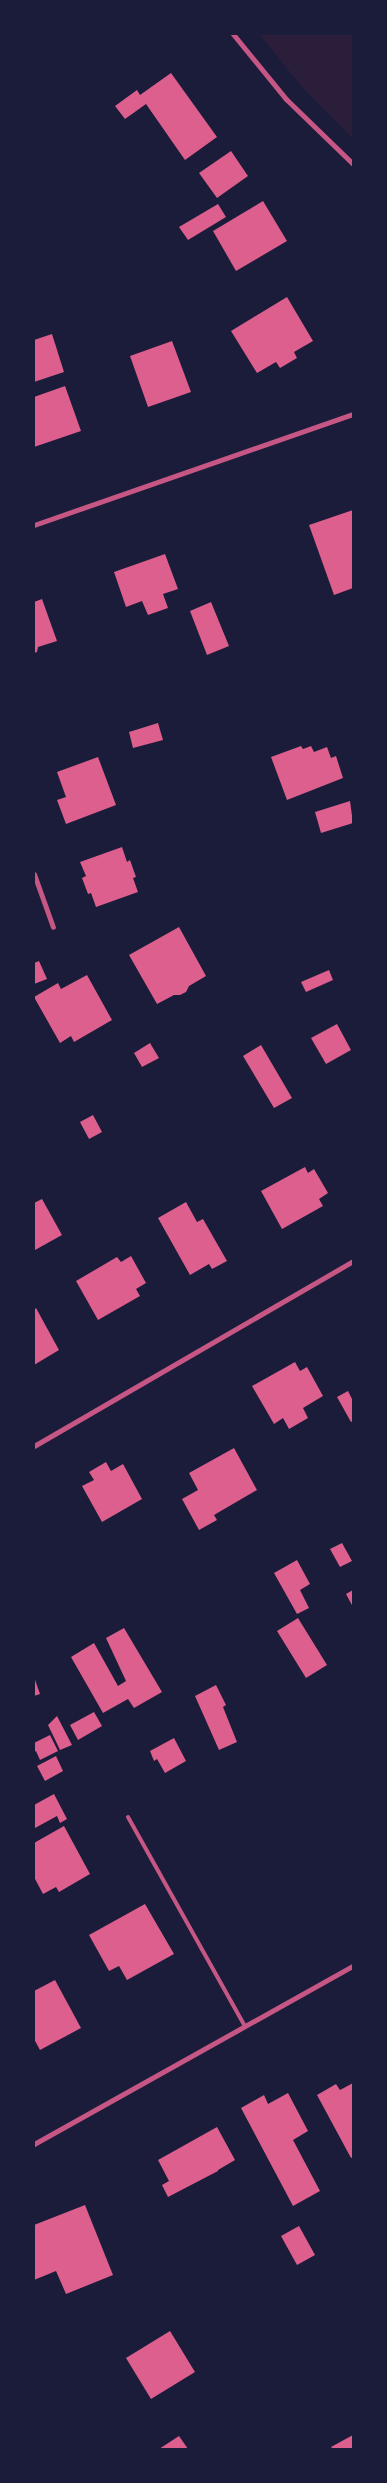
<!DOCTYPE html>
<style>
body{margin:0}
#map{position:relative;width:387px;height:2483px;overflow:hidden;background:#1b1b3a;font-family:Quicksand,sans-serif}
div>[style]{position:absolute}
[style*='--x']{left:calc(var(--x)*1px);top:calc(var(--y)*1px);width:calc(var(--w)*1px);rotate:calc(var(--a)*1deg)}
.green>*{inset:0;background:#2a1e3b}
.building>*{inset:0;background:#dd5f8e}
.service>*{height:4px;margin:-2px;padding:0 2px;transform-origin:2px;border-radius:2px;background:#c65784}
.minor>*{height:5px;margin:-2.5px;padding:0 2.5px;transform-origin:2.5px;border-radius:2.5px;background:#c65784}
span{translate:-50% -50%;white-space:nowrap;text-align:center;line-height:1.15;-webkit-text-stroke:5px #1b1b3a;paint-order:stroke}
.frame{position:absolute;inset:0;border:35px solid #1b1b3a;pointer-events:none}
</style>
<div id="map">
<div class="green">
<div style="clip-path:polygon(259px 34px,353px 34px,353px 139px,302px 87px)"></div>
</div>
<div class="building">
<div style="clip-path:polygon(171px 73px,217px 137px,185px 160px,146px 104px,125px 119px,115px 106px,137px 90px,140px 95px)"></div>
<div style="clip-path:polygon(231px 151px,248px 176px,217px 198px,199px 173px)"></div>
<div style="clip-path:polygon(263px 201px,287px 241px,236px 271px,213px 231px)"></div>
<div style="clip-path:polygon(218px 204px,226px 217px,188px 240px,179px 227px)"></div>
<div style="clip-path:polygon(287px 297px,313px 341px,294px 352px,297px 358px,280px 368px,276px 362px,257px 373px,231px 331px)"></div>
<div style="clip-path:polygon(52px 334px,64px 372px,34px 382px,34px 340px)"></div>
<div style="clip-path:polygon(172px 341px,191px 392px,148px 407px,130px 356px)"></div>
<div style="clip-path:polygon(65px 386px,81px 431px,34px 447px,34px 397px)"></div>
<div style="clip-path:polygon(353px 510px,353px 588px,334px 595px,309px 525px)"></div>
<div style="clip-path:polygon(165px 554px,178px 589px,163px 594px,168px 608px,148px 615px,142px 601px,126px 607px,114px 572px)"></div>
<div style="clip-path:polygon(42px 599px,57px 641px,38px 647px,37px 652px,34px 653px,34px 602px)"></div>
<div style="clip-path:polygon(211px 602px,229px 646px,207px 655px,190px 611px)"></div>
<div style="clip-path:polygon(158px 723px,163px 740px,133px 748px,129px 732px)"></div>
<div style="clip-path:polygon(301px 746px,303px 749px,311px 746px,314px 752px,327px 747px,331px 758px,336px 756px,343px 778px,287px 800px,271px 757px)"></div>
<div style="clip-path:polygon(98px 757px,116px 805px,66px 824px,57px 800px,66px 797px,57px 772px)"></div>
<div style="clip-path:polygon(350px 801px,353px 823px,321px 833px,315px 812px)"></div>
<div style="clip-path:polygon(122px 847px,127px 862px,130px 860px,136px 877px,133px 878px,138px 892px,96px 907px,91px 893px,88px 894px,82px 878px,86px 876px,80px 862px)"></div>
<div style="clip-path:polygon(179px 927px,206px 976px,189px 986px,186px 992px,180px 995px,174px 995px,157px 1004px,129px 955px)"></div>
<div style="clip-path:polygon(39px 961px,47px 979px,34px 984px,34px 963px)"></div>
<div style="clip-path:polygon(329px 970px,333px 980px,306px 992px,301px 982px)"></div>
<div style="clip-path:polygon(87px 975px,112px 1020px,74px 1042px,71px 1036px,60px 1043px,34px 997px,58px 983px,61px 989px)"></div>
<div style="clip-path:polygon(337px 1024px,351px 1050px,326px 1064px,311px 1038px)"></div>
<div style="clip-path:polygon(150px 1043px,159px 1058px,142px 1067px,134px 1053px)"></div>
<div style="clip-path:polygon(261px 1045px,292px 1098px,274px 1108px,243px 1056px)"></div>
<div style="clip-path:polygon(93px 1115px,102px 1132px,89px 1139px,80px 1122px)"></div>
<div style="clip-path:polygon(305px 1167px,308px 1173px,314px 1169px,328px 1193px,319px 1199px,323px 1206px,282px 1229px,261px 1191px)"></div>
<div style="clip-path:polygon(42px 1199px,62px 1235px,35px 1250px,34px 1203px)"></div>
<div style="clip-path:polygon(186px 1202px,197px 1222px,203px 1219px,227px 1261px,212px 1269px,209px 1264px,190px 1275px,158px 1218px)"></div>
<div style="clip-path:polygon(131px 1256px,146px 1283px,136px 1289px,140px 1296px,98px 1320px,76px 1281px,117px 1257px,121px 1262px)"></div>
<div style="clip-path:polygon(36px 1308px,59px 1350px,34px 1365px,34px 1310px)"></div>
<div style="clip-path:polygon(295px 1362px,300px 1371px,307px 1367px,323px 1396px,303px 1408px,308px 1418px,289px 1429px,283px 1418px,274px 1424px,252px 1386px)"></div>
<div style="clip-path:polygon(348px 1391px,353px 1401px,353px 1421px,351px 1422px,337px 1397px)"></div>
<div style="clip-path:polygon(234px 1448px,257px 1490px,214px 1515px,217px 1520px,199px 1530px,182px 1499px,198px 1490px,189px 1473px)"></div>
<div style="clip-path:polygon(106px 1462px,111px 1471px,123px 1464px,142px 1499px,102px 1522px,82px 1486px,94px 1480px,89px 1472px)"></div>
<div style="clip-path:polygon(342px 1543px,352px 1561px,340px 1567px,330px 1549px)"></div>
<div style="clip-path:polygon(297px 1560px,310px 1584px,300px 1590px,309px 1608px,297px 1614px,274px 1573px)"></div>
<div style="clip-path:polygon(353px 1590px,353px 1607px,346px 1594px)"></div>
<div style="clip-path:polygon(298px 1618px,327px 1665px,306px 1678px,277px 1631px)"></div>
<div style="clip-path:polygon(124px 1628px,162px 1692px,134px 1708px,128px 1699px,103px 1713px,71px 1657px,94px 1643px,118px 1686px,126px 1681px,106px 1638px)"></div>
<div style="clip-path:polygon(34px 1677px,40px 1694px,34px 1696px)"></div>
<div style="clip-path:polygon(216px 1685px,226px 1705px,223px 1707px,237px 1742px,219px 1750px,195px 1696px)"></div>
<div style="clip-path:polygon(94px 1712px,102px 1726px,78px 1740px,70px 1725px)"></div>
<div style="clip-path:polygon(57px 1716px,72px 1745px,60px 1750px,48px 1725px)"></div>
<div style="clip-path:polygon(50px 1735px,58px 1751px,40px 1760px,36px 1751px,34px 1752px,34px 1743px)"></div>
<div style="clip-path:polygon(174px 1738px,186px 1761px,165px 1773px,157px 1759px,154px 1761px,150px 1751px)"></div>
<div style="clip-path:polygon(56px 1756px,63px 1771px,45px 1781px,37px 1766px)"></div>
<div style="clip-path:polygon(54px 1794px,67px 1819px,60px 1823px,57px 1816px,35px 1828px,34px 1805px)"></div>
<div style="clip-path:polygon(64px 1826px,90px 1874px,59px 1892px,56px 1887px,43px 1894px,34px 1877px,34px 1843px)"></div>
<div style="clip-path:polygon(145px 1904px,174px 1954px,127px 1980px,119px 1966px,109px 1971px,89px 1935px)"></div>
<div style="clip-path:polygon(55px 1980px,81px 2028px,40px 2050px,34px 2039px,34px 1991px)"></div>
<div style="clip-path:polygon(353px 2083px,353px 2157px,351px 2158px,317px 2095px,336px 2084px,340px 2090px)"></div>
<div style="clip-path:polygon(288px 2093px,308px 2131px,293px 2140px,320px 2191px,293px 2206px,241px 2108px,264px 2095px,268px 2104px)"></div>
<div style="clip-path:polygon(217px 2127px,235px 2160px,218px 2170px,218px 2171px,168px 2197px,162px 2185px,169px 2181px,158px 2160px)"></div>
<div style="clip-path:polygon(85px 2205px,113px 2275px,66px 2294px,56px 2271px,34px 2280px,34px 2225px)"></div>
<div style="clip-path:polygon(299px 2226px,315px 2255px,297px 2265px,281px 2236px)"></div>
<div style="clip-path:polygon(170px 2331px,195px 2372px,151px 2399px,126px 2358px)"></div>
<div style="clip-path:polygon(353px 2435px,353px 2449px,333px 2449px,331px 2447px)"></div>
<div style="clip-path:polygon(179px 2436px,188px 2449px,159px 2449px)"></div>
</div>
<div class="service">
<div style="--x:128;--y:1817;--w:240;--a:60.8"></div>
</div>
<div class="minor">
<div style="--x:233;--y:34;--w:84;--a:50.8"></div>
<div style="--x:286;--y:99;--w:93;--a:44.1"></div>
<div style="--x:34;--y:525;--w:338;--a:-19.2"></div>
<div style="--x:34;--y:874;--w:56;--a:70.3"></div>
<div style="--x:34;--y:1446;--w:369;--a:-30.1"></div>
<div style="--x:34;--y:2144;--w:365;--a:-29.2"></div>
</div>
<div class="frame"></div>
</div>
